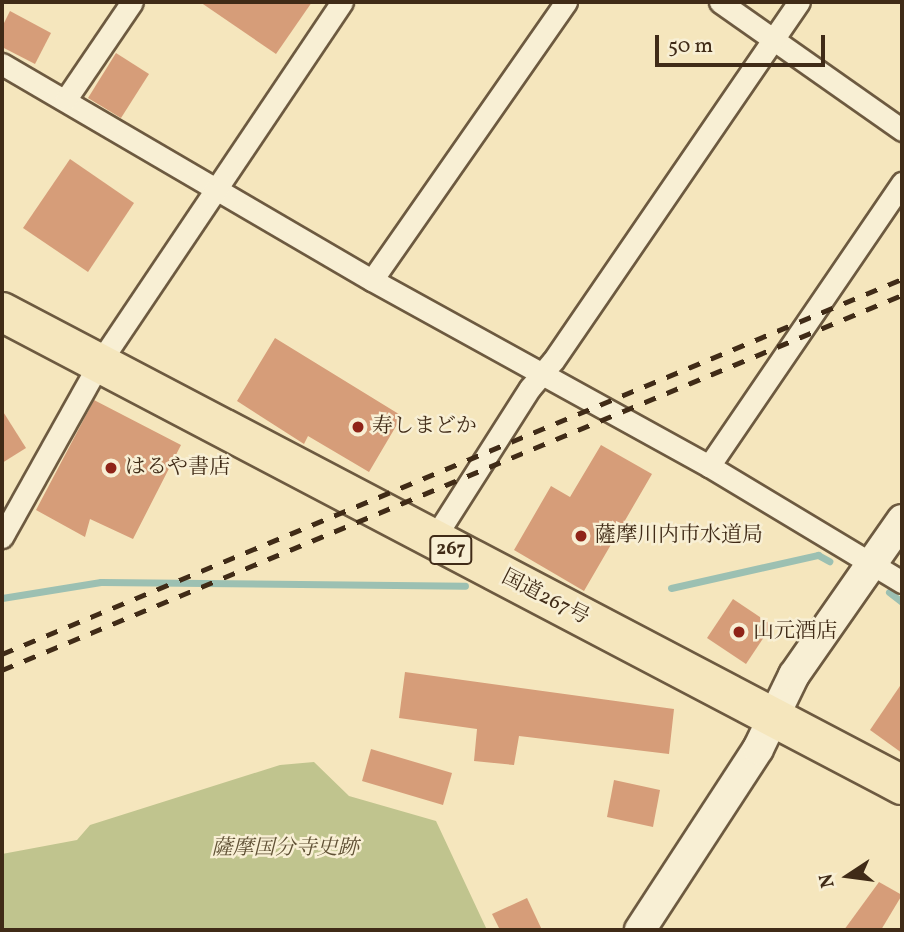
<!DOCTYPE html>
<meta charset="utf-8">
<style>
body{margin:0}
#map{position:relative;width:904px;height:932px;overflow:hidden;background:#f5e6bd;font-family:Vollkorn,"Noto Serif JP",serif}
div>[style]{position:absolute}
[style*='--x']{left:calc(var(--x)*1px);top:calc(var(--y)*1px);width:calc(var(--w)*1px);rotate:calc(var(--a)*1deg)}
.green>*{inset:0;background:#c0c48e}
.stream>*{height:7px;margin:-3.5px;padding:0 3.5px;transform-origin:3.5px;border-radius:3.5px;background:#9cc0b2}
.building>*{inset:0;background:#d69d79}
.roads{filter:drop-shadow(2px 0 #6d5a40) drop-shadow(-2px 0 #6d5a40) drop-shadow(0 2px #6d5a40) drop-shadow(0 -2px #6d5a40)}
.street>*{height:21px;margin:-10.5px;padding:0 10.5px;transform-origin:10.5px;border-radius:10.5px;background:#f8efd4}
.secondary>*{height:30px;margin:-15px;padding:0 15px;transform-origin:15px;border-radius:15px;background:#f8efd4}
.highway>*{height:38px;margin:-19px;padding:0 19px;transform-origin:19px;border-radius:19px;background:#f5e6bd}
.rail>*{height:5px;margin-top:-2.5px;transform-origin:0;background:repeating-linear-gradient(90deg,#402b17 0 12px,transparent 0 24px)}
.dots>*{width:19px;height:19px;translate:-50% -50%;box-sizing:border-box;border:4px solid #f8efd4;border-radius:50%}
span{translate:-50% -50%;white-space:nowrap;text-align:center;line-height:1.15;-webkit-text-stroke:5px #f8efd4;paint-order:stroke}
.shield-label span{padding:2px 5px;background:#f8efd4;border:2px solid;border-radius:5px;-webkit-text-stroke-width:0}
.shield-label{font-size:19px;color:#402b17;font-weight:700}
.poi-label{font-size:21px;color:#402b17}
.left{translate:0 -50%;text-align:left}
.street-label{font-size:21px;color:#402b17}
.park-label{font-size:21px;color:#605135;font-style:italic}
.frame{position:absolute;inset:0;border:4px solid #402b17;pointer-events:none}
.north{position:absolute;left:813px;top:841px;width:70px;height:70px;-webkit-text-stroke:5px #f8efd4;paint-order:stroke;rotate:257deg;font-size:19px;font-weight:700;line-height:28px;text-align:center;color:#402b17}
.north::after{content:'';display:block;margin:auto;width:24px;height:32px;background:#402b17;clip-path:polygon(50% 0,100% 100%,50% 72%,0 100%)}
.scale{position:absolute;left:655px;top:35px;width:170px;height:32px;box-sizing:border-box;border:4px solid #402b17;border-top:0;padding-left:9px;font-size:21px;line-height:24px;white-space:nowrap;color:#402b17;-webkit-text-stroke:5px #f8efd4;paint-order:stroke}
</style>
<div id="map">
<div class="green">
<div style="clip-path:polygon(314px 762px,349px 796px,436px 821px,487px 930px,2px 930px,2px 854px,77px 840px,90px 825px,280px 765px)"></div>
</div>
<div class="stream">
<div style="--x:671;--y:588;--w:151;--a:-12.7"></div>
<div style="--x:818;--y:555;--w:13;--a:29"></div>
<div style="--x:889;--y:592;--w:16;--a:38"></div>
<div style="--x:2;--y:598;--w:100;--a:-9.2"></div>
<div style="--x:101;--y:582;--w:364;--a:0.6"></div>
</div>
<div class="building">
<div style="clip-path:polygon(200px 2px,312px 2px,276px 54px)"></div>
<div style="clip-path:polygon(10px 11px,51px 33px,35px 64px,2px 47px,2px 27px)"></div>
<div style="clip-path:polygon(116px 53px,149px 74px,121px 118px,88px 98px)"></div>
<div style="clip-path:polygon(70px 159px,134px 203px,88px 272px,23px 228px)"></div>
<div style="clip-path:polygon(275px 338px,402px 416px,369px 472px,308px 436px,304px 444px,237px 401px)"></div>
<div style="clip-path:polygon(94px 400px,181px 445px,133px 539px,90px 519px,85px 537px,36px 510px)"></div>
<div style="clip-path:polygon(2px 410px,26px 448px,2px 463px)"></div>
<div style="clip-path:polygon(601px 445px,652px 474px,584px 591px,514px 550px,551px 486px,570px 497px)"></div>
<div style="clip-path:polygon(733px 599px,772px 625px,746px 664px,707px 638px)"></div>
<div style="clip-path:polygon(405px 672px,674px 709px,669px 754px,519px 736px,514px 765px,474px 761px,477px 729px,399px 718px)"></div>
<div style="clip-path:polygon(902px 683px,902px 753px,870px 730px)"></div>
<div style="clip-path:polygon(371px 749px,452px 773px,443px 805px,362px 781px)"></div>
<div style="clip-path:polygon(614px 780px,660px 790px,653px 827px,607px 817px)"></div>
<div style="clip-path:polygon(879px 882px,902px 895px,881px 930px,844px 930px)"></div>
<div style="clip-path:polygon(527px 898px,542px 930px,500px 930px,492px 914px)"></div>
</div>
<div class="roads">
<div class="street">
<div style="--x:720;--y:2;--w:223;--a:35.1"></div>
<div style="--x:2;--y:64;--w:428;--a:30.3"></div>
<div style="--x:372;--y:280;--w:385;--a:28.9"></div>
<div style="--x:709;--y:466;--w:225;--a:31"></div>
<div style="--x:66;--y:99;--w:117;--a:-55.8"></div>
<div style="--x:372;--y:280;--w:339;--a:-55.1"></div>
<div style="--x:709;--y:466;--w:343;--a:-55.7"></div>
<div style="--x:2;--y:537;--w:201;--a:-60.8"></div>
<div style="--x:100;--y:362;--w:434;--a:-56.1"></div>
<div style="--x:433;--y:540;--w:180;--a:-57.5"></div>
<div style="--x:530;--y:388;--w:35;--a:-50"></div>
<div style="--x:553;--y:361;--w:435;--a:-55.6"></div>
</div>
<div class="secondary">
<div style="--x:640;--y:930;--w:216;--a:-56.9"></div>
<div style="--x:758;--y:749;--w:82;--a:-64.1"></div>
<div style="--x:794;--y:675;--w:189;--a:-55.1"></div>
</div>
<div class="highway">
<div style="--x:2;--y:312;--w:1017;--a:27.72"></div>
</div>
</div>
<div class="rail">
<div style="--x:2;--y:654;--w:975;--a:-22.62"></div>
<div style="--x:2;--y:670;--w:975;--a:-22.62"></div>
</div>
<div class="dots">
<div style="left:358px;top:427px;background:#8f2418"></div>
<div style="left:111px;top:468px;background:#8f2418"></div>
<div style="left:581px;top:536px;background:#8f2418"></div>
<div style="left:739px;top:632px;background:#8f2418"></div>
</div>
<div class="shield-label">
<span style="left:451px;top:550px">267</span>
</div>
<div class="poi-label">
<span class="left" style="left:372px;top:427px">寿しまどか</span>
<span class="left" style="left:125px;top:468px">はるや書店</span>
<span class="left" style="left:595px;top:536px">薩摩川内市水道局</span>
<span class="left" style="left:753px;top:632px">山元酒店</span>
</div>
<div class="street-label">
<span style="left:545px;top:598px;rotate:27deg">国道267号</span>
</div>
<div class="park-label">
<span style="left:285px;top:849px">薩摩国分寺史跡</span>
</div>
<div class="frame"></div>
<div class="north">N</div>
<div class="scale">50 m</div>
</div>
